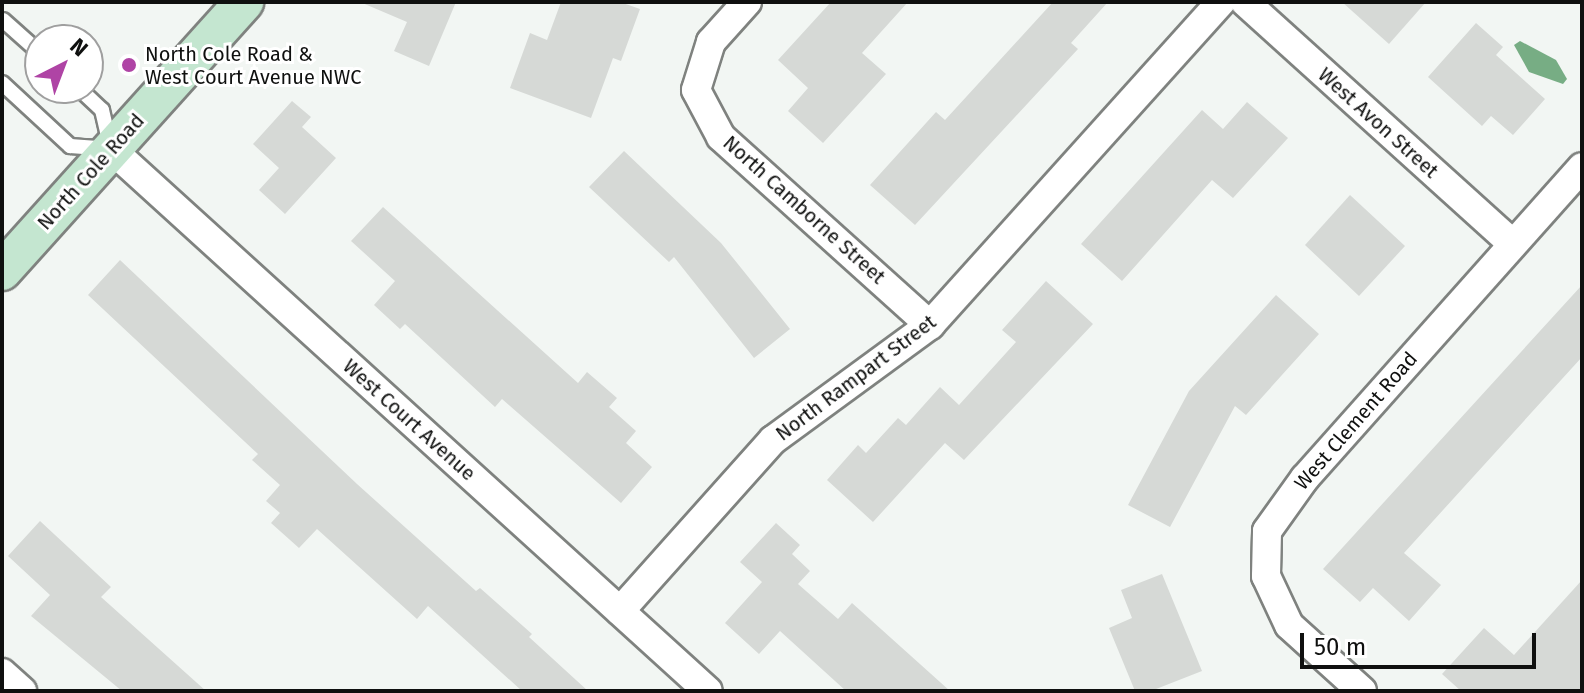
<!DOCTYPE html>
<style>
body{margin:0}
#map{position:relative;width:1584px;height:693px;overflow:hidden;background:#f2f6f3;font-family:"Fira Sans",sans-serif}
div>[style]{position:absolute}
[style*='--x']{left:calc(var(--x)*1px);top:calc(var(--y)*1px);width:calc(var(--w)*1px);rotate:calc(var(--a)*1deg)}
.water>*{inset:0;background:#77ad84}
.building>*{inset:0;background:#d6d9d6}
.roads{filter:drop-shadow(2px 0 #7f827f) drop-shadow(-2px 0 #7f827f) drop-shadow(0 2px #7f827f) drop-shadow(0 -2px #7f827f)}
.service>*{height:14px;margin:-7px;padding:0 7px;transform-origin:7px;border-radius:7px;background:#fff}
.minor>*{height:28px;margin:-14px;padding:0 14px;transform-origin:14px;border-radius:14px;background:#fff}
.secondary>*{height:38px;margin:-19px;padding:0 19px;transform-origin:19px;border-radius:19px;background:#c4e6d0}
.dots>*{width:22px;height:22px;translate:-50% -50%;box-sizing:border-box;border:4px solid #fff;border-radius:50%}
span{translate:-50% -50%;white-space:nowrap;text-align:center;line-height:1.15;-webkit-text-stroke:6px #fff;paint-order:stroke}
.poi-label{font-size:20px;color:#0f100f}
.left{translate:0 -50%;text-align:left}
.street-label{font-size:20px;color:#0f100f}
.frame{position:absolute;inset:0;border:4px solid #0f100f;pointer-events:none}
.north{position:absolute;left:24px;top:24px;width:80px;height:80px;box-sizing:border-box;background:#fff;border:2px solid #9f9f9f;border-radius:50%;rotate:42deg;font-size:22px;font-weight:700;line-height:32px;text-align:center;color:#0f100f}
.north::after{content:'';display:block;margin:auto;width:28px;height:36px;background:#af44a5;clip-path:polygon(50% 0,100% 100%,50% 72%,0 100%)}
.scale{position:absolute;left:1300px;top:633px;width:236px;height:36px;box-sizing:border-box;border:4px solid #0f100f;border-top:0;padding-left:10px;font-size:24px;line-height:28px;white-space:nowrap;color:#0f100f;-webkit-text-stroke:6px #fff;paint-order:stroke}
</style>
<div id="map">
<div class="water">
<div style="clip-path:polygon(1520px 41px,1556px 60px,1567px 79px,1563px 84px,1529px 72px,1514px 45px)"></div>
</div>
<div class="building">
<div style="clip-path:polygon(360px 2px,456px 2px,429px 66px,394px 51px,407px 22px)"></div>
<div style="clip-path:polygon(561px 2px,620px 2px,640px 9px,621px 61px,613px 58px,591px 118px,510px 88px,530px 33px,547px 40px)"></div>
<div style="clip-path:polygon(831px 2px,908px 2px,862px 53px,886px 74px,823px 143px,788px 111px,808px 88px,778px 60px)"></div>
<div style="clip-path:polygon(1053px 2px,1108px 2px,1071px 43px,1078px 49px,915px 225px,870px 185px,936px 112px,945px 120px)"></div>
<div style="clip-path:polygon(1342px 2px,1426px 2px,1389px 44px)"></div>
<div style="clip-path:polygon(1476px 23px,1503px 47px,1496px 55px,1545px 99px,1513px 135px,1491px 116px,1482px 126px,1428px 77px)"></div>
<div style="clip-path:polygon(292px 101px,311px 117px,302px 127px,336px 158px,285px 214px,259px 190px,279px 168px,253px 144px)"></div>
<div style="clip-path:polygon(1247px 102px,1288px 138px,1233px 198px,1212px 180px,1122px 281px,1081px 244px,1202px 110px,1223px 129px)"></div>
<div style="clip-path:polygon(624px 151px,721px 243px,790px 329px,754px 358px,674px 257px,669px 262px,589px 187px)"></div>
<div style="clip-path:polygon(1350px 195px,1405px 246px,1359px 296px,1305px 245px)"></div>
<div style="clip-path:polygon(383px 207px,578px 383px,587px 372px,617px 398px,609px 407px,636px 431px,626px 443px,652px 467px,621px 503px,502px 399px,495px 407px,405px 324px,400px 329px,374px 305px,395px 281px,351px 241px)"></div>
<div style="clip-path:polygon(120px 260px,357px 484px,476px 591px,480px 588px,532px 634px,529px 637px,588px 691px,522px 691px,428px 606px,417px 619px,317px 529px,299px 548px,271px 523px,280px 513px,266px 501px,280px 485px,252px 460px,258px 454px,88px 295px)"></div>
<div style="clip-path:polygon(1046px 281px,1093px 324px,964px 460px,945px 443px,873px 522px,827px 480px,858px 445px,866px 453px,898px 418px,906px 425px,940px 387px,959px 405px,1016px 342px,1002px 330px)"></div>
<div style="clip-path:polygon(1582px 285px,1582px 357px,1404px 553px,1441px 585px,1409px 621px,1373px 588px,1360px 602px,1323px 569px)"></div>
<div style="clip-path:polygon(1276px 295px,1319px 334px,1246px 415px,1235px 406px,1170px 527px,1128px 505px,1189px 391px)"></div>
<div style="clip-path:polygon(40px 521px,111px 587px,101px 597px,206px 691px,122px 691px,31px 616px,50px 595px,8px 556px)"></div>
<div style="clip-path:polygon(776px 523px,800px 545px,792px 554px,810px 571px,798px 584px,838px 619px,852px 603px,950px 691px,846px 691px,780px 631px,759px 654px,725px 623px,762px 582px,740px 562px)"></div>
<div style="clip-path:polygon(1162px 574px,1202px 671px,1151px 691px,1135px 691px,1109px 628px,1132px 618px,1121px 590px)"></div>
<div style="clip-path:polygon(1582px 580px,1582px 691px,1461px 691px,1442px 674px,1484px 628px,1514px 655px)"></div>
</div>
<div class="roads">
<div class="service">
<div style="--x:3;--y:20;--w:50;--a:41.7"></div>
<div style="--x:2;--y:83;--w:93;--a:42.8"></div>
<div style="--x:70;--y:146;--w:41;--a:4.2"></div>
<div style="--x:111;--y:149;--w:40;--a:-103"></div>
<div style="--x:102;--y:110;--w:33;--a:-137"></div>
</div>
<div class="minor">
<div style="--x:747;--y:2;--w:54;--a:132"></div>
<div style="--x:711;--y:42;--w:50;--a:107.4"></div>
<div style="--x:696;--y:90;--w:53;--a:62"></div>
<div style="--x:721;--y:137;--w:281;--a:42"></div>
<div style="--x:1245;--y:2;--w:360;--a:42.1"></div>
<div style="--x:111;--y:149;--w:806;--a:42.24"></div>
<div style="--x:620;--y:611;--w:229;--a:-48.2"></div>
<div style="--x:773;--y:440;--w:195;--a:-36.2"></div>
<div style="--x:930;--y:325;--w:435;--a:-48"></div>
<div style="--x:2;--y:673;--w:27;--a:42"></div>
<div style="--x:1362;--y:691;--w:98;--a:-137.9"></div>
<div style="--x:1289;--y:625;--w:54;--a:-115.1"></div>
<div style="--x:1266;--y:576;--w:45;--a:-88.7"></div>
<div style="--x:1267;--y:531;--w:65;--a:-54.4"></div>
<div style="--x:1305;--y:478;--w:416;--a:-48.3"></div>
</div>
<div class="secondary">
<div style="--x:2;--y:271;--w:362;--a:-48"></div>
</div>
</div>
<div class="dots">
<div style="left:129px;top:65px;background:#af44a5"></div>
</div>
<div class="poi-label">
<span class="left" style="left:145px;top:66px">North Cole Road &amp;<br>West Court Avenue NWC</span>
</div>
<div class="street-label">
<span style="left:1378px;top:123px;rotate:42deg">West Avon Street</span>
<span style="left:91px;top:172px;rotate:-48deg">North Cole Road</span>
<span style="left:804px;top:210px;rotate:42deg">North Camborne Street</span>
<span style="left:856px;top:378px;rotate:-37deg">North Rampart Street</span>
<span style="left:409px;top:420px;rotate:42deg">West Court Avenue</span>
<span style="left:1356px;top:421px;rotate:-49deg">West Clement Road</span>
</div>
<div class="frame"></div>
<div class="north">N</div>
<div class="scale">50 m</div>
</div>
